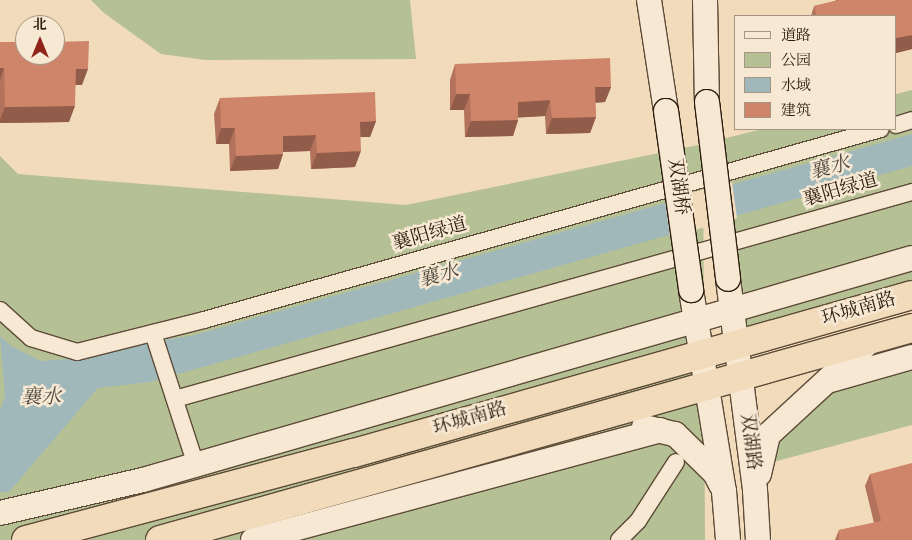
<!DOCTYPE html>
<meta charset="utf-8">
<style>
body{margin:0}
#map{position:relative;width:912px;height:540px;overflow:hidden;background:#f1dbba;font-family:"Sorts Mill Goudy","Noto Serif SC",serif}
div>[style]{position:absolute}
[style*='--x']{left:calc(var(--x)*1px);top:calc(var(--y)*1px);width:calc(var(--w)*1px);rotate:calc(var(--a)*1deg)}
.green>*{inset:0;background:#b5c194}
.water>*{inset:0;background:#a1b8bb}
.pier>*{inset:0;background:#f1dbba}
.roads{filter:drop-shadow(1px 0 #5d4b38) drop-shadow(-1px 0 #5d4b38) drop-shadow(0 1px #5d4b38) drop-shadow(0 -1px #5d4b38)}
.street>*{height:16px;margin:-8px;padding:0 8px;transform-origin:8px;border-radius:8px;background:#f6e8d2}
.secondary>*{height:24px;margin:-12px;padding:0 12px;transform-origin:12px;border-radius:12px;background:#f6e8d2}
.highway>*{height:28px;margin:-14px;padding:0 14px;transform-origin:14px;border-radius:14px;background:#f1dbba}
.bridges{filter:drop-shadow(1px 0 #2c1b0d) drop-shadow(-1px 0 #2c1b0d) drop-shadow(0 1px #2c1b0d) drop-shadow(0 -1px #2c1b0d)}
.secondary-bridge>*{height:24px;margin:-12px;padding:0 12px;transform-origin:12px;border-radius:12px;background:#f6e8d2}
.wall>*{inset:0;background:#b2725b}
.shaded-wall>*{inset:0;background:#915d4a}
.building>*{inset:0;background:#cf856a}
span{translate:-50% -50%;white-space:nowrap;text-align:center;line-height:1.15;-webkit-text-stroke:5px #f6e8d2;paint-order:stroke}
.street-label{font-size:19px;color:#2c1b0d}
.water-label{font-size:20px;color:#4f4a41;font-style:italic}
.legend{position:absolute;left:734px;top:15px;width:162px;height:115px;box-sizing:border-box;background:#f6e8d2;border:1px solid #a59683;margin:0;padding:6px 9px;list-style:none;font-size:15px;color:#2c1b0d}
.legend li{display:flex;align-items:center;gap:10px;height:25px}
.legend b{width:25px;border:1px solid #a59683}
.north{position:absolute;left:15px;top:15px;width:50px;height:50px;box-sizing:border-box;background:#f6e8d2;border:1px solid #a59683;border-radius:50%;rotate:0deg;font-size:14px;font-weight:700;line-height:20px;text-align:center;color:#2c1b0d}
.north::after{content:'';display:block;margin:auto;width:18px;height:22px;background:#8f2418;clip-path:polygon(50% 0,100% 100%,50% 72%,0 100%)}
</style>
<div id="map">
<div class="green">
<div style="clip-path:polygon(91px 0,410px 0,416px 59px,205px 60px,161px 54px,104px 13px)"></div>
<div style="clip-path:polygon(912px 90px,912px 295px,737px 345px,703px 148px,705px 540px,0 540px,0 156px,18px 174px,406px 205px,703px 144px,762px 129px,896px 129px,896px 94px)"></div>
<div style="clip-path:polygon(912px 328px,912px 425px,762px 465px,768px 435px,872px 339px)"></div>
</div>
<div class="water">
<div style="clip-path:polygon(912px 134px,912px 166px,150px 382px,98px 388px,9px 492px,0 492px,0 411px,5px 396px,0 336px,11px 346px,41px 361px,93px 357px,143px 343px,191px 336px)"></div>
</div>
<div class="pier">
<div style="clip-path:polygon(732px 182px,737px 218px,670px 237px,665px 200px)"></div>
</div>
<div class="roads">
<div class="street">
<div style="--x:896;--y:125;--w:17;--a:-17"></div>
<div style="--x:0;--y:310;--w:42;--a:42.1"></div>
<div style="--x:31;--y:338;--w:48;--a:16.9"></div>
<div style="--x:77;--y:352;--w:131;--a:-14.1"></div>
<div style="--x:204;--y:320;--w:703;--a:-15.76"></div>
<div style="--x:153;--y:333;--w:139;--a:72"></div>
<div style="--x:175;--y:399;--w:766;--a:-15.69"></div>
<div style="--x:619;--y:540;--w:27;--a:-45"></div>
<div style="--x:638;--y:521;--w:70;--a:-57.2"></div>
</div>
<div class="secondary">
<div style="--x:649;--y:0;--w:112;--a:81.3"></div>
<div style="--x:705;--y:0;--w:102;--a:88.9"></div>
<div style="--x:728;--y:279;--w:213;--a:82.7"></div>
<div style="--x:755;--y:490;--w:50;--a:86.6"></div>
<div style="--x:691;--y:290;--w:204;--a:80.7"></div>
<div style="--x:724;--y:491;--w:49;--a:85.3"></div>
<div style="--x:831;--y:380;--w:84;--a:-15.9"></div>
<div style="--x:644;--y:427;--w:32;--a:13"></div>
<div style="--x:675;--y:434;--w:56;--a:44.3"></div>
<div style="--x:715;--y:473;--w:13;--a:63"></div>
<div style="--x:759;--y:474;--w:40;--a:-77"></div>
<div style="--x:768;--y:435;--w:142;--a:-42.7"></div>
<div style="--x:0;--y:513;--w:147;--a:-13"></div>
<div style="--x:143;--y:480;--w:800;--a:-16.1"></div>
<div style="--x:253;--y:540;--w:422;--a:-15.1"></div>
</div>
<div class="highway">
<div style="--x:26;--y:540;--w:339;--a:-14.9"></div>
<div style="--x:354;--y:453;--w:580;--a:-15.81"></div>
<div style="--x:160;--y:540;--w:781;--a:-15.74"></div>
</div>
</div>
<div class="bridges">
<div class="secondary-bridge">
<div style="--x:707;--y:102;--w:178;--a:83.2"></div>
<div style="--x:666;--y:111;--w:181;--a:82"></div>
</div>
</div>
<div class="wall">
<div style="clip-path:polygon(836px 0,912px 0,912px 49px,896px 53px,896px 16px,811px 16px,814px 6px,835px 1px)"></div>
<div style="clip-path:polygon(0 42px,82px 85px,75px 85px,69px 122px,0 123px)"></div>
<div style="clip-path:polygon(455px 64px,611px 87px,605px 102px,595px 103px,596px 117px,590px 133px,546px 134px,545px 116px,518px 117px,518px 120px,513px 136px,465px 137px,464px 110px,450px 110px,450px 80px)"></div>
<div style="clip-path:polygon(220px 98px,376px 121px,370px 137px,360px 137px,355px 167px,311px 169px,310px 151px,283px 152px,283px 154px,278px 169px,230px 171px,229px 144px,216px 144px,214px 114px)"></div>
<div style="clip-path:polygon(870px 474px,912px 540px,835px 540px,839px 530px,874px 523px,865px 486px)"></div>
</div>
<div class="shaded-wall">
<div style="clip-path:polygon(912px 35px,912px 49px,896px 53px,896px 38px)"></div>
<div style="clip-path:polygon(0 68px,4px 68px,0 80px)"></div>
<div style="clip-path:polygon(76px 69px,88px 69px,82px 85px,70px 85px)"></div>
<div style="clip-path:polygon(595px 87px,611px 87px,605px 102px,589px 103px)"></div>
<div style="clip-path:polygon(456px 94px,470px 94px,464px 110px,450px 110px)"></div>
<div style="clip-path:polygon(550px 100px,545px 116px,512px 118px,518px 102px)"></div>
<div style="clip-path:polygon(75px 106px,69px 122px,0 123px,0 120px,5px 107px)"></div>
<div style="clip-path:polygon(596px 117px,590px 133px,546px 134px,552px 118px)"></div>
<div style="clip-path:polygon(518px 120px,513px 136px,465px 137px,471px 121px)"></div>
<div style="clip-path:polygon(376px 121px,370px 137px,354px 137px,360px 122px)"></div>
<div style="clip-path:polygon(221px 128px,235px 128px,229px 144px,216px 144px)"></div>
<div style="clip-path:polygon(316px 135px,310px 151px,277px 152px,283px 136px)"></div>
<div style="clip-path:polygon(361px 151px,355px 167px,311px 169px,317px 153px)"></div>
<div style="clip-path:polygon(283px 154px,278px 169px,230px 171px,236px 156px)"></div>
</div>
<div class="building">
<div style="clip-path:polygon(839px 0,912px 0,912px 35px,896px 38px,896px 16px,817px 16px,814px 6px)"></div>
<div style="clip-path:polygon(89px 41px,88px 69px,76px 69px,75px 106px,5px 107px,4px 68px,0 68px,0 42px,25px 42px,25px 55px,55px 55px,55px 42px)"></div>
<div style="clip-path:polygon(610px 58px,611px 87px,595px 87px,596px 117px,552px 118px,550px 100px,518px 102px,518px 120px,471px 121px,470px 94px,456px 94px,455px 64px)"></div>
<div style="clip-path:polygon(375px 92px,376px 121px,360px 122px,361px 151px,317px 153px,316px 135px,283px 136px,283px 154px,236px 156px,235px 128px,221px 128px,220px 98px)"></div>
<div style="clip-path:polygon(912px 463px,912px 540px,839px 540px,839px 530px,881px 521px,870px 474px)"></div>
</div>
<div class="street-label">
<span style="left:677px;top:187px;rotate:82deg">双湖桥</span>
<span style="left:841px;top:191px;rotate:-16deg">襄阳绿道</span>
<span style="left:430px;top:235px;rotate:-16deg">襄阳绿道</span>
<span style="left:859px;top:310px;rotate:-16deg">环城南路</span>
<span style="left:470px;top:420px;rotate:-16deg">环城南路</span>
<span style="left:749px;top:442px;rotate:83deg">双湖路</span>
</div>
<div class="water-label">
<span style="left:830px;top:169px;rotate:-15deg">襄水</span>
<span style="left:439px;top:277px;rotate:-15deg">襄水</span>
<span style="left:41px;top:398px">襄水</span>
</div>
<ul class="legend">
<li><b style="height:6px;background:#f6e8d2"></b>道路</li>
<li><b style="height:14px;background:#b5c194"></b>公园</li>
<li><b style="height:14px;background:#a1b8bb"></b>水域</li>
<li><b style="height:14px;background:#cf856a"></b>建筑</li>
</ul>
<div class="north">北</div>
</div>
